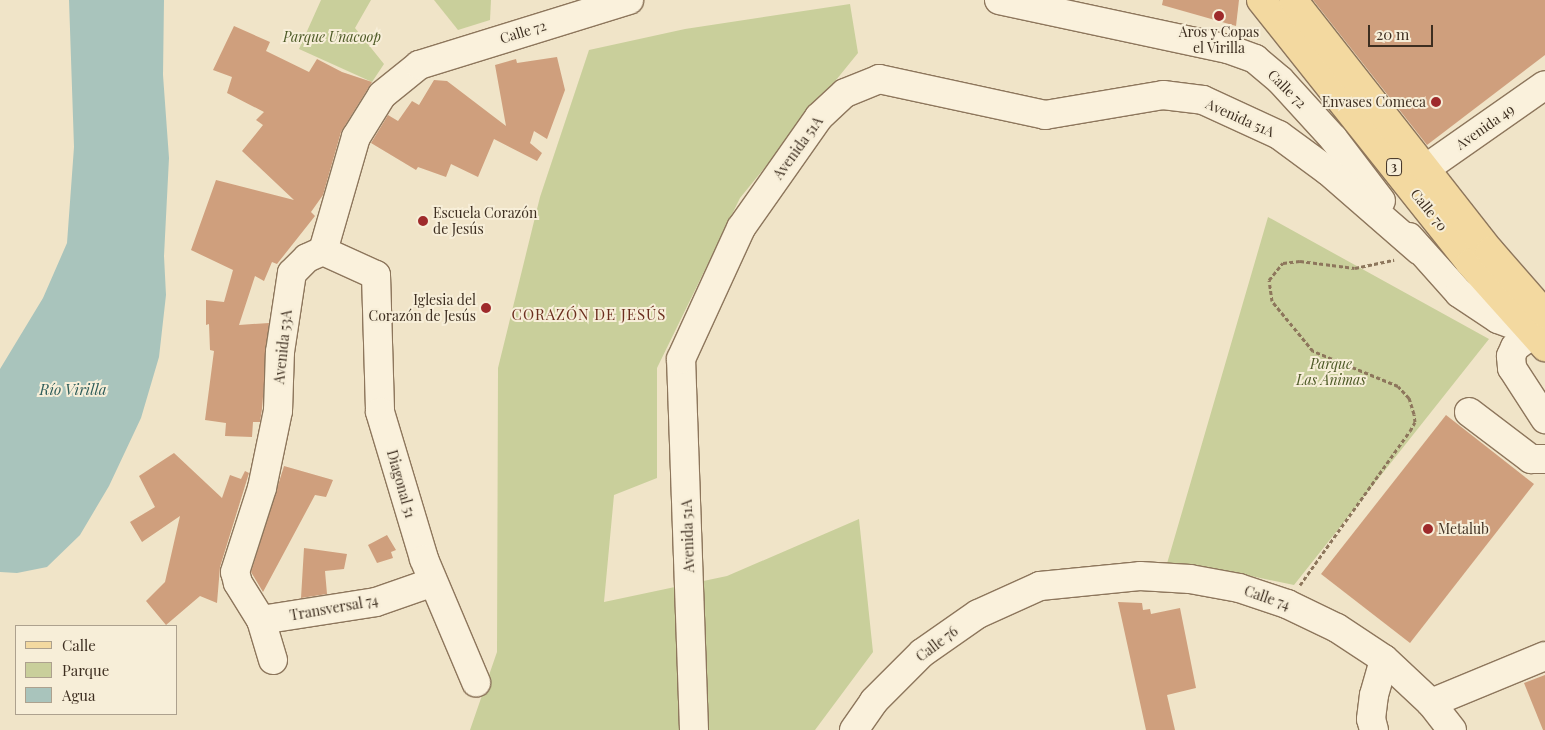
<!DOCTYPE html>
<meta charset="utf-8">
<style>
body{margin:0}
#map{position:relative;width:1545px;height:730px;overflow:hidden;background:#f0e4c8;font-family:"Playfair Display",serif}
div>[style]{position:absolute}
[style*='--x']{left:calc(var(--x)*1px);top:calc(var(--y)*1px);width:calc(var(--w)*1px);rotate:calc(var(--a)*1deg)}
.green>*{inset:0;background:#c9cf9b}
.water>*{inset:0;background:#a9c4bc}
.building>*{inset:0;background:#cf9f7d}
.path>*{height:3px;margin-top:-1.5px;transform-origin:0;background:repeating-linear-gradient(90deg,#8d765c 0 4px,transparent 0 6.5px)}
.roads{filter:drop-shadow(1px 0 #8d765c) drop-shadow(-1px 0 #8d765c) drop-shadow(0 1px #8d765c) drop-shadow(0 -1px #8d765c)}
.minor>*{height:28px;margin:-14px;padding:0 14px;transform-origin:14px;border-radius:14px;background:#faf1dc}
.major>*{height:28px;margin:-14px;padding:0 14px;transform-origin:14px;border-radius:14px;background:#f3d9a0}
.dots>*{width:14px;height:14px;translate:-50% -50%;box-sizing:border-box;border:2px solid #f7eed8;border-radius:50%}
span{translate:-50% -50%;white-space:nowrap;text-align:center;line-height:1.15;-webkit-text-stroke:4px #f7eed8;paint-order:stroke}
.shield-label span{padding:1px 4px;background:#f7eed8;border:1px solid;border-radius:4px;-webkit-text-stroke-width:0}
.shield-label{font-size:12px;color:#3d2e20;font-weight:700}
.street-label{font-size:14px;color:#3d2e20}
.poi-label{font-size:14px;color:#3d2e20}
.right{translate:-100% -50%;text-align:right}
.left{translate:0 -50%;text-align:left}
.park-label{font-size:14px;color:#4d5a26;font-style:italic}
.neighbourhood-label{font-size:15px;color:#6b2e1e;letter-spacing:1px}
.water-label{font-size:15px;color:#2f5d5a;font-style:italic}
.legend{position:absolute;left:15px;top:625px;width:162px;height:90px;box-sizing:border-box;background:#f7eed8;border:1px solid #ada18e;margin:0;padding:6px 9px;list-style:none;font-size:15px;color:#3d2e20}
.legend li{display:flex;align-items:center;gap:10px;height:25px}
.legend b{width:25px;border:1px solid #ada18e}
.scale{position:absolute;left:1368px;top:25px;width:65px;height:22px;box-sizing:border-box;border:2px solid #3d2e20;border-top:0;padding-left:6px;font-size:15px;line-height:18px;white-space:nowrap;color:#3d2e20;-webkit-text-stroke:4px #f7eed8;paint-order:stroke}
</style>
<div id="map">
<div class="green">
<div style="clip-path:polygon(321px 0,371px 0,355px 28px,384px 64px,372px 82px,299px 49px)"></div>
<div style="clip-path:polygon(434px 0,491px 0,490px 20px,458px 30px)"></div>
<div style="clip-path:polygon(850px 4px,858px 53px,740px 198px,657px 368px,657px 478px,614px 495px,604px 602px,727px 576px,859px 519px,873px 652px,815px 730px,470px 730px,497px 652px,498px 368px,540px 197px,589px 50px,685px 29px)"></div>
<div style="clip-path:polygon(1268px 217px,1489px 339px,1294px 585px,1213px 568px,1166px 567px)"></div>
</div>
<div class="water">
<div style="clip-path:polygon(69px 0,164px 0,163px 75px,169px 158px,164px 256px,166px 295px,159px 357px,141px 418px,109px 486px,80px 535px,47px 567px,17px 573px,0 572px,0 369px,43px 298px,67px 243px,74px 147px)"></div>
</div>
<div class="building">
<div style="clip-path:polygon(1163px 0,1239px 0,1236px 26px,1162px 5px)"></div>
<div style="clip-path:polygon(1313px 0,1545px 0,1545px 55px,1427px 145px)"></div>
<div style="clip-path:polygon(234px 26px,270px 42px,266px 51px,309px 72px,317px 59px,342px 72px,372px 82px,341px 132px,323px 195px,311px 212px,315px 216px,277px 264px,272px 262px,264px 281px,255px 276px,239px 325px,269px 323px,262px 409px,260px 422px,253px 422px,252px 437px,225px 436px,226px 423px,205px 420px,214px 351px,210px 350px,209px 324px,206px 325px,206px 300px,224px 302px,233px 270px,191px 250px,216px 180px,294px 200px,242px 151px,263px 125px,256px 120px,264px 112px,227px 93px,232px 77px,213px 70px)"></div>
<div style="clip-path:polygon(557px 57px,565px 90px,547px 139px,534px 131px,530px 143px,542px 153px,537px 161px,494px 139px,478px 177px,451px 164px,446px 177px,418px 167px,416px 170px,371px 143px,388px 115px,398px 121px,412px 101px,419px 105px,434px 80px,447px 81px,506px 126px,495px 65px,516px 59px,517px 63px)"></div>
<div style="clip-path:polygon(1446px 415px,1534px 484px,1410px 643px,1321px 574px)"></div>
<div style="clip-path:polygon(174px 453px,222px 498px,230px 475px,241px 479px,245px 471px,249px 473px,220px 567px,217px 603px,200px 596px,166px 625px,146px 601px,165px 582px,180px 516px,142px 542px,130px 522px,155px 507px,139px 476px)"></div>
<div style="clip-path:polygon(284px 466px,333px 480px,326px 497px,315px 495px,263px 592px,251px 572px)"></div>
<div style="clip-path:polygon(387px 535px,396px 550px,391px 552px,393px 558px,377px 563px,368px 545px)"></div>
<div style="clip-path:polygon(304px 548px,347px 554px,344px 569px,325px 571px,327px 594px,301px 598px)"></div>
<div style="clip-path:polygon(1118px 602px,1142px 603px,1143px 610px,1150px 609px,1151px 614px,1180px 608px,1196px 688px,1167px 695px,1175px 730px,1146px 730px)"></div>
<div style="clip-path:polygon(1545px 675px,1545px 730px,1543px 730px,1524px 683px)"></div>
</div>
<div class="path">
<div style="--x:1300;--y:585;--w:189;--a:-54.5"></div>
<div style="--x:1410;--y:431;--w:10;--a:-61"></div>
<div style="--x:1415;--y:422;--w:8;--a:-97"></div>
<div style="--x:1414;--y:414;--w:17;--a:-107"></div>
<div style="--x:1409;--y:398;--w:16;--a:-133"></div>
<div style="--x:1398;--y:386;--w:92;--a:-157.6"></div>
<div style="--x:1313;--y:351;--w:65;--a:-129.4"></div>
<div style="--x:1272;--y:301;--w:21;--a:-98"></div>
<div style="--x:1269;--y:280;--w:22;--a:-51"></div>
<div style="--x:1283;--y:263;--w:17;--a:-7"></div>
<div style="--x:1300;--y:261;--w:55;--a:7.3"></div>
<div style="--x:1355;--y:268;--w:40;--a:-12"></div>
</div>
<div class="roads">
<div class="minor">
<div style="--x:999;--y:0;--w:234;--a:12.1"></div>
<div style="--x:1228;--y:49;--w:29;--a:20"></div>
<div style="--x:1255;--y:59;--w:33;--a:40"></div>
<div style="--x:1280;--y:80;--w:79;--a:47.6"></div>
<div style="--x:1333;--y:138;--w:79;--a:52.7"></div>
<div style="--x:1425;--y:169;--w:146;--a:-35"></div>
<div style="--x:1409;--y:237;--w:75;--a:48.2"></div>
<div style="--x:1459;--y:293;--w:47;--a:33.7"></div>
<div style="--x:1498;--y:319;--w:35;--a:20"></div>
<div style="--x:1531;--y:331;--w:7;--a:-27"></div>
<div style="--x:323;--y:251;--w:58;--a:24.4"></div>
<div style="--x:376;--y:275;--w:137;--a:88.3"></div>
<div style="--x:380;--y:412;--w:153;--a:73.3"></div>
<div style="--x:424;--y:559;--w:134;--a:67.1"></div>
<div style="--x:1533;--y:334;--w:22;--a:144"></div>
<div style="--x:1515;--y:347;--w:10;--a:114"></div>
<div style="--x:1511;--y:356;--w:12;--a:85"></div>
<div style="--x:1512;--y:368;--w:61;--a:57.1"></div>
<div style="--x:1469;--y:412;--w:78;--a:37.2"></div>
<div style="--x:1531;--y:459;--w:14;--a:0"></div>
<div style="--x:261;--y:620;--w:116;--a:-8.9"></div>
<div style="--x:376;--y:602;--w:60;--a:-19.3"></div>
<div style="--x:273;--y:660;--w:42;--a:-106.7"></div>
<div style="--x:261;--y:620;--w:44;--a:-121.9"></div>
<div style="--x:238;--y:583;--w:11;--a:-105"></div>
<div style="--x:235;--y:572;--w:88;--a:-72.2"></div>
<div style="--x:262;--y:488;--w:79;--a:-78.3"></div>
<div style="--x:278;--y:411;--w:59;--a:-88.1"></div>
<div style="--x:280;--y:352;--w:80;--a:-81.4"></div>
<div style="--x:292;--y:273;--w:21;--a:-45"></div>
<div style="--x:307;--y:258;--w:17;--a:-24"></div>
<div style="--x:323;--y:251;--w:119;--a:-73.9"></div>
<div style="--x:356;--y:137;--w:49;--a:-58.2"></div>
<div style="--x:382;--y:95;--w:48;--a:-39"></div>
<div style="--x:419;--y:65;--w:220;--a:-17.2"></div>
<div style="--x:1431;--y:703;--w:123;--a:-22.4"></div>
<div style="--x:694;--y:730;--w:371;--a:-92"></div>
<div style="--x:681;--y:359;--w:144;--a:-65.4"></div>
<div style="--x:741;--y:228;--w:136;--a:-54.9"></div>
<div style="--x:819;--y:117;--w:35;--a:-43"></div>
<div style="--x:845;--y:93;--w:37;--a:-22"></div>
<div style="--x:879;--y:79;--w:170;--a:12.2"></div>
<div style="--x:1045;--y:115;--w:120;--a:-9.6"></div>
<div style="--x:1163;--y:95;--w:40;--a:7.1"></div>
<div style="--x:1203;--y:100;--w:84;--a:24.7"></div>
<div style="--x:1279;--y:135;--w:61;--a:36.3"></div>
<div style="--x:1328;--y:171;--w:121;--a:41"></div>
<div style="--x:854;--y:730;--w:35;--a:-55"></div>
<div style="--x:874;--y:701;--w:68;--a:-45"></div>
<div style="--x:922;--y:653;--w:68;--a:-34.9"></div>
<div style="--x:978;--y:614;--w:68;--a:-24.3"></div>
<div style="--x:1040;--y:586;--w:100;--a:-5.7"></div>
<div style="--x:1140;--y:576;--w:50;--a:3.4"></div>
<div style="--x:1190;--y:579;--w:50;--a:10.4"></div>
<div style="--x:1239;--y:588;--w:51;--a:18.4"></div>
<div style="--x:1287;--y:604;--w:55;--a:25.6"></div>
<div style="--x:1337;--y:628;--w:56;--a:33.4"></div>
<div style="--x:1384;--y:659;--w:64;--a:43.1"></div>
<div style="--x:1431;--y:703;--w:34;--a:52"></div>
<div style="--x:1374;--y:730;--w:11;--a:-105"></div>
<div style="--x:1371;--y:719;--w:24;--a:-83"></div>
<div style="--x:1374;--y:695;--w:37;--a:-74"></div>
</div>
<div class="major">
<div style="--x:1261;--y:0;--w:336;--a:51.5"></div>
<div style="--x:1470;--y:263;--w:113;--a:48.2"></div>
<div style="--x:1293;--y:0;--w:319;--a:51.9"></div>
<div style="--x:1490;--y:251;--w:84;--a:48.9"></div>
</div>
</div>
<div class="dots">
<div style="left:1219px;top:16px;background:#9e2a2b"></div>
<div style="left:1436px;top:102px;background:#9e2a2b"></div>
<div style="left:423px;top:221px;background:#9e2a2b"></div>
<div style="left:486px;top:308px;background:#9e2a2b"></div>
<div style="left:1428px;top:529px;background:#9e2a2b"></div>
</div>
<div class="shield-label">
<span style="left:1394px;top:167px">3</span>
</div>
<div class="street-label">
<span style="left:523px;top:32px;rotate:-17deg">Calle 72</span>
<span style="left:1287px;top:89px;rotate:45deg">Calle 72</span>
<span style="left:1240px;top:118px;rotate:24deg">Avenida 51A</span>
<span style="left:1485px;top:127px;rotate:-35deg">Avenida 49</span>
<span style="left:798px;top:148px;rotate:-54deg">Avenida 51A</span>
<span style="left:1429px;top:210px;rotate:51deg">Calle 70</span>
<span style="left:283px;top:347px;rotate:-84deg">Avenida 53A</span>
<span style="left:401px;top:484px;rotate:74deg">Diagonal 51</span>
<span style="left:688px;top:536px;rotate:-92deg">Avenida 51A</span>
<span style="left:1267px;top:598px;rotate:19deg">Calle 74</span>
<span style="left:334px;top:608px;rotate:-10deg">Transversal 74</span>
<span style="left:937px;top:644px;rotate:-37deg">Calle 76</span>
</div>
<div class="poi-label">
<span style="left:1219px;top:40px">Aros y Copas<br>el Virilla</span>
<span class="right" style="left:1426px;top:102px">Envases Comeca</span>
<span class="left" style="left:433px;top:221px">Escuela Corazón<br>de Jesús</span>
<span class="right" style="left:476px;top:308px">Iglesia del<br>Corazón de Jesús</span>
<span class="left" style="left:1438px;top:529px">Metalub</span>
</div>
<div class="park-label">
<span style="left:332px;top:37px">Parque Unacoop</span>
<span style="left:1331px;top:372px">Parque<br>Las Ánimas</span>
</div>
<div class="neighbourhood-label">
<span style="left:589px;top:315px">CORAZÓN DE JESÚS</span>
</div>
<div class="water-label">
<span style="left:73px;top:390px">Río Virilla</span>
</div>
<ul class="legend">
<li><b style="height:6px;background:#f3d9a0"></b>Calle</li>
<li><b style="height:14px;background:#c9cf9b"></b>Parque</li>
<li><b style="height:14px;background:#a9c4bc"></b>Agua</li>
</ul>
<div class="scale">20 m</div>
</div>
